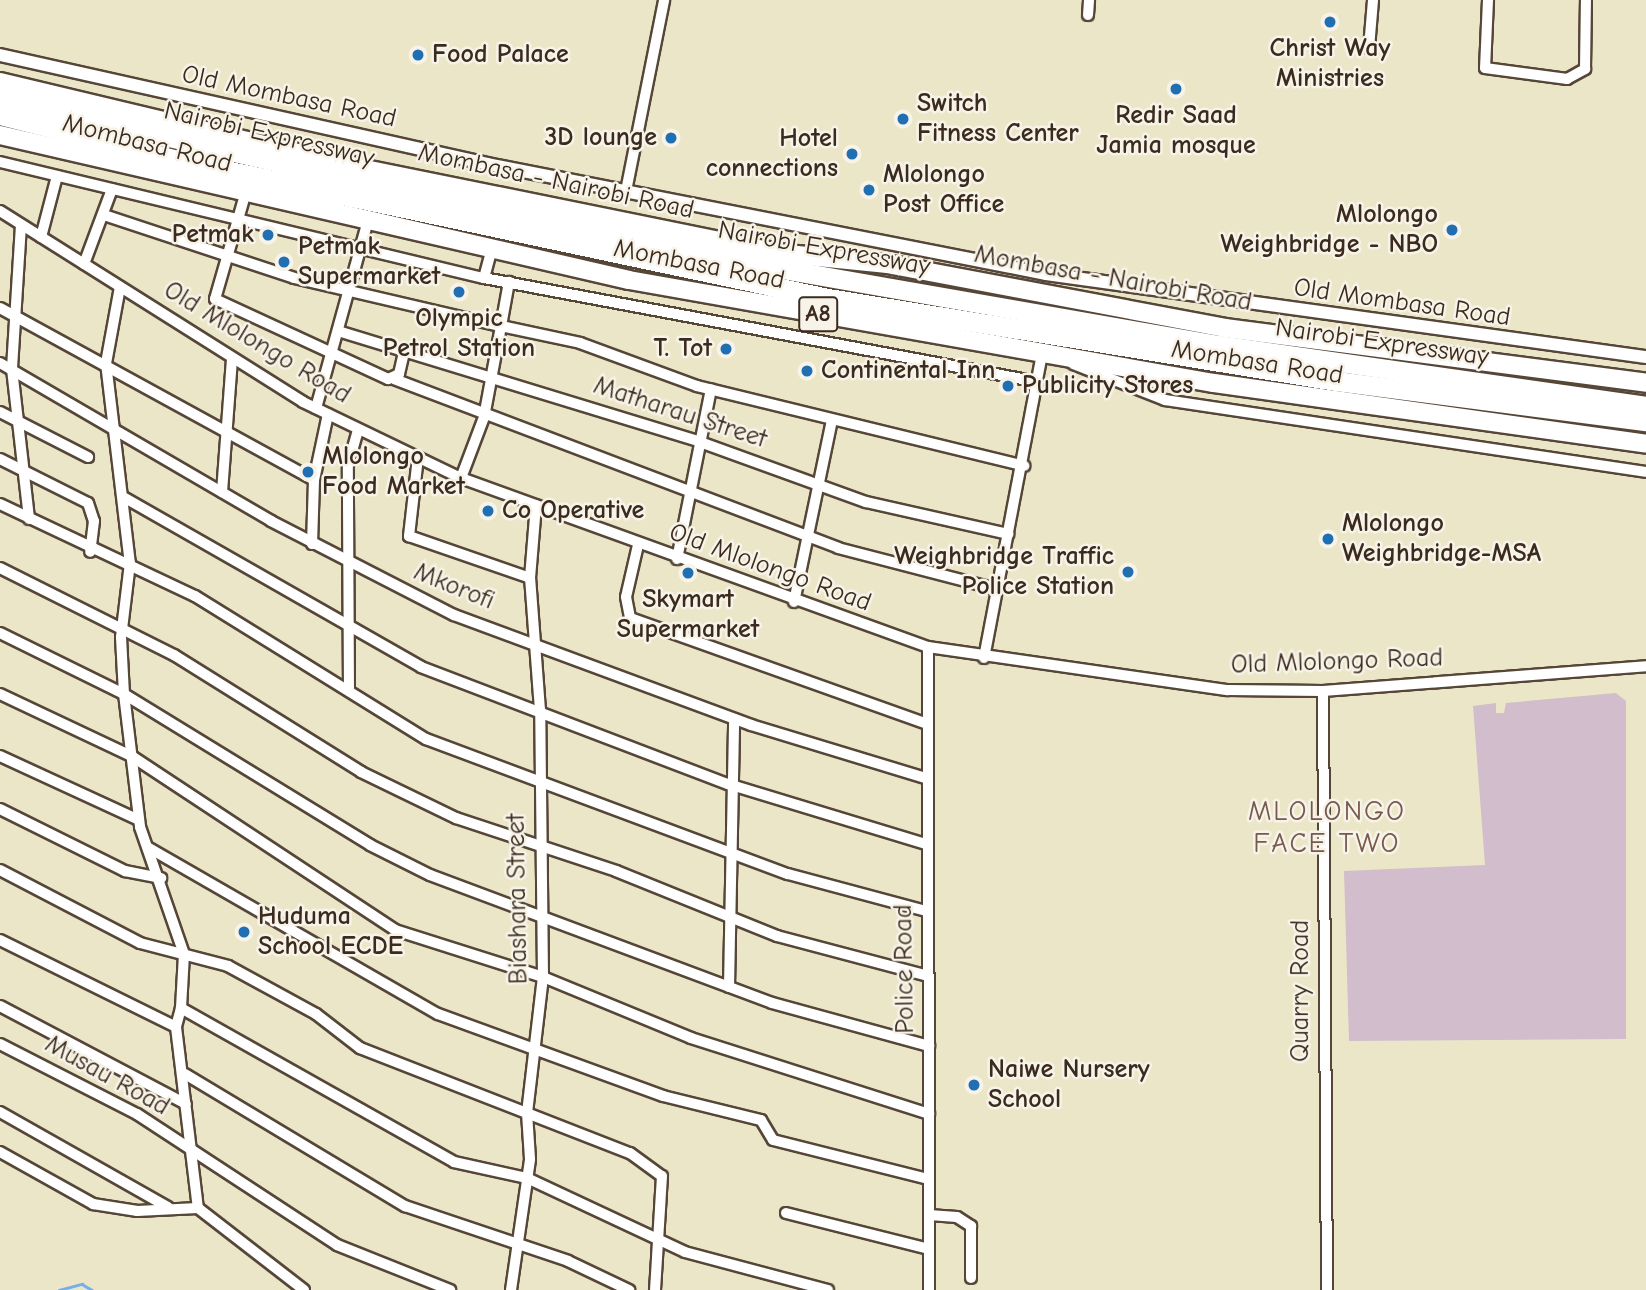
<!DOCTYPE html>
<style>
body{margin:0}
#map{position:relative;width:1646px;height:1290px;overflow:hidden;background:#ece6c9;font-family:"Comic Neue",sans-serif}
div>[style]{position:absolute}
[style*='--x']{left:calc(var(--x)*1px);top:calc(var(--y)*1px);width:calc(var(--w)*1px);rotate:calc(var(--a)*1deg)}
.industrial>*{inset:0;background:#d1bdcb}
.stream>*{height:2.5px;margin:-1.25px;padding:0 1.25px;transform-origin:1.25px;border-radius:1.25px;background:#79aee7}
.roads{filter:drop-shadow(2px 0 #564638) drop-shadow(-2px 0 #564638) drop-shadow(0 2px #564638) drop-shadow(0 -2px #564638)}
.minor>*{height:10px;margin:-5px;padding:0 5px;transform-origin:5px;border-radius:5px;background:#fff}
.tertiary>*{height:12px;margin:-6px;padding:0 6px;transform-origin:6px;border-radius:6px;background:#fff}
.trunk>*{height:18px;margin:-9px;padding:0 9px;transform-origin:9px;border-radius:9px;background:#fff}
.motorway>*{height:19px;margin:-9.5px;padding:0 9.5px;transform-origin:9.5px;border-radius:9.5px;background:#fff}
.dots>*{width:19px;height:19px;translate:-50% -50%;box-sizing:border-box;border:4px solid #f7f3e8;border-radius:50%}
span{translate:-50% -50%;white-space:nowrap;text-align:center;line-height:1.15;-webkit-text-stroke:5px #f7f3e8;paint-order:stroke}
.shield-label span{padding:2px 5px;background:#f7f3e8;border:2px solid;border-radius:5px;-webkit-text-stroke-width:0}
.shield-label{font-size:24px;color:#3b2a1e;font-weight:700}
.poi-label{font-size:26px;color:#3b2a1e;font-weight:700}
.left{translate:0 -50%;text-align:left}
.right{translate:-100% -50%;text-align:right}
.street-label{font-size:26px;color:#3b2a1e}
.neighbourhood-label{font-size:28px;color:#78594d;letter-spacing:2px}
</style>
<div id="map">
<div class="industrial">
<div style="clip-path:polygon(1616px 693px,1626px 701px,1626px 1039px,1349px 1041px,1344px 871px,1485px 865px,1473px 706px,1496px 703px,1496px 713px,1504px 713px,1506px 703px)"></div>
</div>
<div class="stream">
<div style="--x:59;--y:1290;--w:24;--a:-15"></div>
<div style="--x:82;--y:1284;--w:12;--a:31"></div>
</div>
<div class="roads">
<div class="minor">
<div style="--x:1488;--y:0;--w:68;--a:92.5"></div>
<div style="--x:1485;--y:68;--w:83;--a:7.6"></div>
<div style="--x:1567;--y:79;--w:21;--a:-29"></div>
<div style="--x:1585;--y:69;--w:69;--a:-89.2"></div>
<div style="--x:1088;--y:15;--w:15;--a:-86"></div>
<div style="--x:1369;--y:48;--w:48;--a:-85.2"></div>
<div style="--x:0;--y:162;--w:498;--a:13.5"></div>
<div style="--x:484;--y:278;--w:564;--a:10.63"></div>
<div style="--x:626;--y:191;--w:195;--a:-78.7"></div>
<div style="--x:245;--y:195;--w:108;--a:106.1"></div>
<div style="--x:215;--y:299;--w:191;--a:24.8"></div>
<div style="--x:388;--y:379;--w:12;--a:-24"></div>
<div style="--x:399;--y:374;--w:26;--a:-77"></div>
<div style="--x:0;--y:211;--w:358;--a:32.2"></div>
<div style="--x:303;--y:402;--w:175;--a:25.7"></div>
<div style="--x:461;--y:478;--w:497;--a:19.9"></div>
<div style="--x:928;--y:647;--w:303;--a:8.2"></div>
<div style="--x:1228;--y:690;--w:95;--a:0.6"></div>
<div style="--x:1323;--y:691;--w:324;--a:-4.4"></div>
<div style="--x:104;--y:215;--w:200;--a:18.3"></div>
<div style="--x:294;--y:278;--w:212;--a:13.1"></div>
<div style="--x:501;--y:326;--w:45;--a:-79.7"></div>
<div style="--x:21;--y:225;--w:144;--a:93.6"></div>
<div style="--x:12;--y:369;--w:151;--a:83.5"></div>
<div style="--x:41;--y:237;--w:63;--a:-75.3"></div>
<div style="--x:84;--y:264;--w:80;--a:-69.5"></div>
<div style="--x:484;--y:278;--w:30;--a:-75"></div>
<div style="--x:120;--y:287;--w:77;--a:100.4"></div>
<div style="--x:106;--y:363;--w:201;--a:83.2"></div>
<div style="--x:130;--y:563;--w:75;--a:96.9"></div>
<div style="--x:121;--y:637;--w:57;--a:87"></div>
<div style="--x:124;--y:694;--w:134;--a:83.1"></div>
<div style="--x:140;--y:827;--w:134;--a:70.9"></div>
<div style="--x:184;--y:954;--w:54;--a:93.2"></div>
<div style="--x:181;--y:1008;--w:313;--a:29.4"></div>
<div style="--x:454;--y:1162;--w:75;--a:12.4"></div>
<div style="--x:527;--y:1178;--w:174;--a:25.1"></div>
<div style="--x:685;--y:1252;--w:148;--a:14.9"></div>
<div style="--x:0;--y:308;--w:358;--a:28.7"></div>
<div style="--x:338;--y:331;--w:379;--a:17"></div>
<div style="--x:700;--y:442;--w:177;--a:19.9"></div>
<div style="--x:866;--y:502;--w:146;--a:12.7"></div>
<div style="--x:0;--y:363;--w:314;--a:30.2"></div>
<div style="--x:271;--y:521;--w:206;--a:27.2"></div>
<div style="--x:454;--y:615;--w:317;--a:20.3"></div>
<div style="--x:751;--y:725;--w:182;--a:16.9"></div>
<div style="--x:1073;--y:364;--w:99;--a:21.4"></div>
<div style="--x:1165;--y:400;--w:486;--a:8.5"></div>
<div style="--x:394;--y:379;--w:475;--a:20.8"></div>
<div style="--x:838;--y:548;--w:164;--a:14.5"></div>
<div style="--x:316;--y:408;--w:191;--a:-74.5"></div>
<div style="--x:0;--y:412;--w:99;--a:27.1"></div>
<div style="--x:418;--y:457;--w:80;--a:96.5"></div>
<div style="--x:409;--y:536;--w:128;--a:19.1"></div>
<div style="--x:0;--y:459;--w:98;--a:26.6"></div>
<div style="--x:88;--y:503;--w:19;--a:72"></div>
<div style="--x:94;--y:521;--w:31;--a:97"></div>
<div style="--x:461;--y:478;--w:65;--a:-69.3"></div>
<div style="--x:484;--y:417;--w:93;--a:-79.4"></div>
<div style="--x:501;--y:326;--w:81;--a:12.1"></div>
<div style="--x:580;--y:343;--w:125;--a:20.2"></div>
<div style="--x:697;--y:386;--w:337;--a:13.7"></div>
<div style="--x:222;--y:492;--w:134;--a:-85.7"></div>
<div style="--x:125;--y:498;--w:341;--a:29.7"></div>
<div style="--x:421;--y:667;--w:329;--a:20.9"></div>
<div style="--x:728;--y:784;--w:206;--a:16.9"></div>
<div style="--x:0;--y:504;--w:216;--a:25.3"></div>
<div style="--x:195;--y:596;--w:272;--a:31.8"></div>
<div style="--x:426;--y:739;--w:386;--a:20.5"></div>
<div style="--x:788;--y:874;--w:143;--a:15"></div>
<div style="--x:312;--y:544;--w:64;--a:-88.2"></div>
<div style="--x:314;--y:480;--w:67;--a:-78"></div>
<div style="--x:638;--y:545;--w:53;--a:103"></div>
<div style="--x:626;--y:597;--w:21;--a:79"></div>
<div style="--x:630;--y:618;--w:313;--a:19.6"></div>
<div style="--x:677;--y:559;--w:173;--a:-78.7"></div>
<div style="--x:0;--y:568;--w:195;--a:26.6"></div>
<div style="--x:174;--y:655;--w:221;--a:32"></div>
<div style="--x:361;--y:772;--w:106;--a:25.8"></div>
<div style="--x:456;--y:818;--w:169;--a:18.3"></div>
<div style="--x:616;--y:871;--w:174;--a:22"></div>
<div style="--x:777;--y:936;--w:156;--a:14.8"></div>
<div style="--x:794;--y:602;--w:186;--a:-78.2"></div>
<div style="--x:0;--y:633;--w:138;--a:26.2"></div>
<div style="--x:124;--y:694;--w:289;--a:31.5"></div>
<div style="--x:370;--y:845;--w:67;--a:26.6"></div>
<div style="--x:430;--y:875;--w:365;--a:20.5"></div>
<div style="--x:772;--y:1003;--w:163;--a:15.3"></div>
<div style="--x:928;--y:647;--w:643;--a:89.91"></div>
<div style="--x:984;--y:658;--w:309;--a:-79.2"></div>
<div style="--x:349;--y:691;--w:226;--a:-90.3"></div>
<div style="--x:348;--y:465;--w:37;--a:-74"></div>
<div style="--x:1323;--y:691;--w:599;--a:89.62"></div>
<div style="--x:0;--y:694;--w:147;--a:25.3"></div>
<div style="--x:133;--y:757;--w:314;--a:33.4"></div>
<div style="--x:395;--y:930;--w:155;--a:17.6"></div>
<div style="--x:543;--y:977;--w:160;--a:22.4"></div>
<div style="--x:691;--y:1038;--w:250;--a:17.7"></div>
<div style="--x:0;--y:756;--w:153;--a:24.7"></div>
<div style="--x:0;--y:809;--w:140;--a:26.4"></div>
<div style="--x:125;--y:871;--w:37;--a:11"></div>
<div style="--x:149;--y:848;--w:333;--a:29.9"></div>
<div style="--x:438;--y:1014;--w:239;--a:20"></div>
<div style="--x:663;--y:1096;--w:101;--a:13.8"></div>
<div style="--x:761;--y:1120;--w:23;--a:59"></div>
<div style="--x:773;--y:1140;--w:160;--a:14.1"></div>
<div style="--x:0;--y:870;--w:158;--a:27.5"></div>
<div style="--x:140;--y:943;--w:91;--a:14.6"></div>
<div style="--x:228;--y:966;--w:100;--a:28.6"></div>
<div style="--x:316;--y:1014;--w:56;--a:37.7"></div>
<div style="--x:360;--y:1048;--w:290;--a:21.3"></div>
<div style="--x:630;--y:1153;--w:39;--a:36"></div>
<div style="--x:662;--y:1176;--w:114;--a:93.5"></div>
<div style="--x:0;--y:940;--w:196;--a:26.3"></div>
<div style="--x:729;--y:987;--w:268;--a:-88.9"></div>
<div style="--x:0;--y:1006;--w:210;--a:27.8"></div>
<div style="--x:181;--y:1008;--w:20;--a:105"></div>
<div style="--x:176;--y:1027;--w:182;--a:83.1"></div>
<div style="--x:198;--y:1208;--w:134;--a:37.7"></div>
<div style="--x:0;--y:1044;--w:154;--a:27.1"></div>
<div style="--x:137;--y:1114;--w:239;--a:33.2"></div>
<div style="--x:337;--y:1245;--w:122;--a:21.7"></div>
<div style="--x:185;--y:1074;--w:257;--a:31"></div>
<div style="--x:405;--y:1206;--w:172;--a:18.6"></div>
<div style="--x:568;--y:1261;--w:68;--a:25.4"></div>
<div style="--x:0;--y:1112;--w:193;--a:29.5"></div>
<div style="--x:0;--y:1152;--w:107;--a:29.2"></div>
<div style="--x:93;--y:1204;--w:45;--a:9"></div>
<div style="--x:137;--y:1211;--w:61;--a:-2.8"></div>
<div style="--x:786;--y:1213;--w:147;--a:14.1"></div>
<div style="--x:929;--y:1215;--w:28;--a:4"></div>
<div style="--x:957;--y:1217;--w:17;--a:33"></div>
<div style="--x:971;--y:1226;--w:52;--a:90"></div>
<div style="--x:511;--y:1290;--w:132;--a:-81.7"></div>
<div style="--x:530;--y:1159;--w:46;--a:-93.7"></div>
<div style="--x:527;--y:1113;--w:137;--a:-83.3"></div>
<div style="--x:543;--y:977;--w:267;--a:-90.6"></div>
<div style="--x:540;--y:710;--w:132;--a:-94.3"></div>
<div style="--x:530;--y:578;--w:73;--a:-85.3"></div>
</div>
<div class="tertiary">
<div style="--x:0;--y:55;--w:499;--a:12.6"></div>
<div style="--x:487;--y:164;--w:570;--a:11.13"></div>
<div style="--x:1046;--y:274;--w:606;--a:7.88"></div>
</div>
<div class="trunk">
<div style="--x:0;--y:82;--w:375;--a:13.4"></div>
<div style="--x:365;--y:169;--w:421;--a:11.5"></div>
<div style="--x:778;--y:253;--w:110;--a:5.8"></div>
<div style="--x:887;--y:264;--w:344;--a:10.7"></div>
<div style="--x:1225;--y:328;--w:425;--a:7.4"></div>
<div style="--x:0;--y:135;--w:645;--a:12.98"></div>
<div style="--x:629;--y:280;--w:594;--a:9.99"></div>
<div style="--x:1214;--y:383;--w:436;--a:8"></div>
</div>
<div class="motorway">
<div style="--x:0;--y:98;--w:492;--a:13"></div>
<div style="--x:479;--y:209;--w:298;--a:11.2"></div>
<div style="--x:771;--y:267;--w:455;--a:9.9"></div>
<div style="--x:1219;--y:345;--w:431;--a:8.1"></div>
<div style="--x:0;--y:115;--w:184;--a:14.2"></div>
<div style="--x:178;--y:160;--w:664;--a:11.99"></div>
<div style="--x:828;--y:298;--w:515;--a:9.28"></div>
<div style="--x:1336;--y:381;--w:313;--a:7.4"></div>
</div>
</div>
<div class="dots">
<div style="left:1330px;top:22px;background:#1f6fb2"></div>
<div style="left:418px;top:55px;background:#1f6fb2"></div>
<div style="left:1176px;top:89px;background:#1f6fb2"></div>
<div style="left:903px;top:119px;background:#1f6fb2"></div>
<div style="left:671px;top:138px;background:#1f6fb2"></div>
<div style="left:852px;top:154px;background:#1f6fb2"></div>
<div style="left:869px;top:190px;background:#1f6fb2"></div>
<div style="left:1452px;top:230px;background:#1f6fb2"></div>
<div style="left:268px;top:235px;background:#1f6fb2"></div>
<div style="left:284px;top:262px;background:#1f6fb2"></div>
<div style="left:459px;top:292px;background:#1f6fb2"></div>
<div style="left:726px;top:349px;background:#1f6fb2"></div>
<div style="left:807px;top:371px;background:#1f6fb2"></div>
<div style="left:1008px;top:386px;background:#1f6fb2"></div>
<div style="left:308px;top:472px;background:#1f6fb2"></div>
<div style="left:488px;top:511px;background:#1f6fb2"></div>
<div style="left:1328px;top:539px;background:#1f6fb2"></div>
<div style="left:1128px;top:572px;background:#1f6fb2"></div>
<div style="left:688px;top:573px;background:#1f6fb2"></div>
<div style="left:244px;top:932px;background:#1f6fb2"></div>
<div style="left:974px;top:1085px;background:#1f6fb2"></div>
</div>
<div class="shield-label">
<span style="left:818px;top:314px">A8</span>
</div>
<div class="poi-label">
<span style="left:1330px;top:64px">Christ Way<br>Ministries</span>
<span class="left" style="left:432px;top:55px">Food Palace</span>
<span class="left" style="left:917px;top:119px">Switch<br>Fitness Center</span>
<span style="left:1176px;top:131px">Redir Saad<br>Jamia mosque</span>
<span class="right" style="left:657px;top:138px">3D lounge</span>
<span class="right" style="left:838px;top:154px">Hotel<br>connections</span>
<span class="left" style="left:883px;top:190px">Mlolongo<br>Post Office</span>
<span class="right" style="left:1438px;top:230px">Mlolongo<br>Weighbridge - NBO</span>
<span class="right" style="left:254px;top:235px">Petmak</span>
<span class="left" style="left:298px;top:262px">Petmak<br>Supermarket</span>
<span style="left:459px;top:334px">Olympic<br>Petrol Station</span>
<span class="right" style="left:712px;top:349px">T. Tot</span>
<span class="left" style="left:821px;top:371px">Continental Inn</span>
<span class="left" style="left:1022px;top:386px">Publicity Stores</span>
<span class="left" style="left:322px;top:472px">Mlolongo<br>Food Market</span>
<span class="left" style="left:502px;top:511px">Co Operative</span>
<span class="left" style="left:1342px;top:539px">Mlolongo<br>Weighbridge-MSA</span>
<span class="right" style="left:1114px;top:572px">Weighbridge Traffic<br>Police Station</span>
<span style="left:688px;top:615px">Skymart<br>Supermarket</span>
<span class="left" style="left:258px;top:932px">Huduma<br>School ECDE</span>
<span class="left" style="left:988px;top:1085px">Naiwe Nursery<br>School</span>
</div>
<div class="street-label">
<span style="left:289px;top:97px;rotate:12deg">Old Mombasa Road</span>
<span style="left:269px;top:135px;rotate:13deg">Nairobi Expressway</span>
<span style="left:147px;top:144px;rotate:14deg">Mombasa Road</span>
<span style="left:556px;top:182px;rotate:12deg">Mombasa - Nairobi Road</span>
<span style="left:824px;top:249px;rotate:10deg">Nairobi Expressway</span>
<span style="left:699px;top:265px;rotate:11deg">Mombasa Road</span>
<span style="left:1113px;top:279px;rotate:10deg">Mombasa - Nairobi Road</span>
<span style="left:1402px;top:303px;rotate:8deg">Old Mombasa Road</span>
<span style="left:257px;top:343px;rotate:31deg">Old Mlolongo Road</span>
<span style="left:1382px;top:343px;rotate:8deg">Nairobi Expressway</span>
<span style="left:1257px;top:363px;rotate:9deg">Mombasa Road</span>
<span style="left:680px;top:413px;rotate:18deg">Matharau Street</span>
<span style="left:770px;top:568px;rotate:20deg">Old Mlolongo Road</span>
<span style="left:454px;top:587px;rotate:22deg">Mkorofi</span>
<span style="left:1337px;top:662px;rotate:-2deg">Old Mlolongo Road</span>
<span style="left:518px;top:899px;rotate:-91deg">Biashara Street</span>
<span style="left:905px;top:969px;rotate:-91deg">Police Road</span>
<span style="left:1301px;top:991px;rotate:-90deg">Quarry Road</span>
<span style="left:107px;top:1076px;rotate:29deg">Musau Road</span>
</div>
<div class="neighbourhood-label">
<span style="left:1327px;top:827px">MLOLONGO<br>FACE TWO</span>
</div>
</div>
